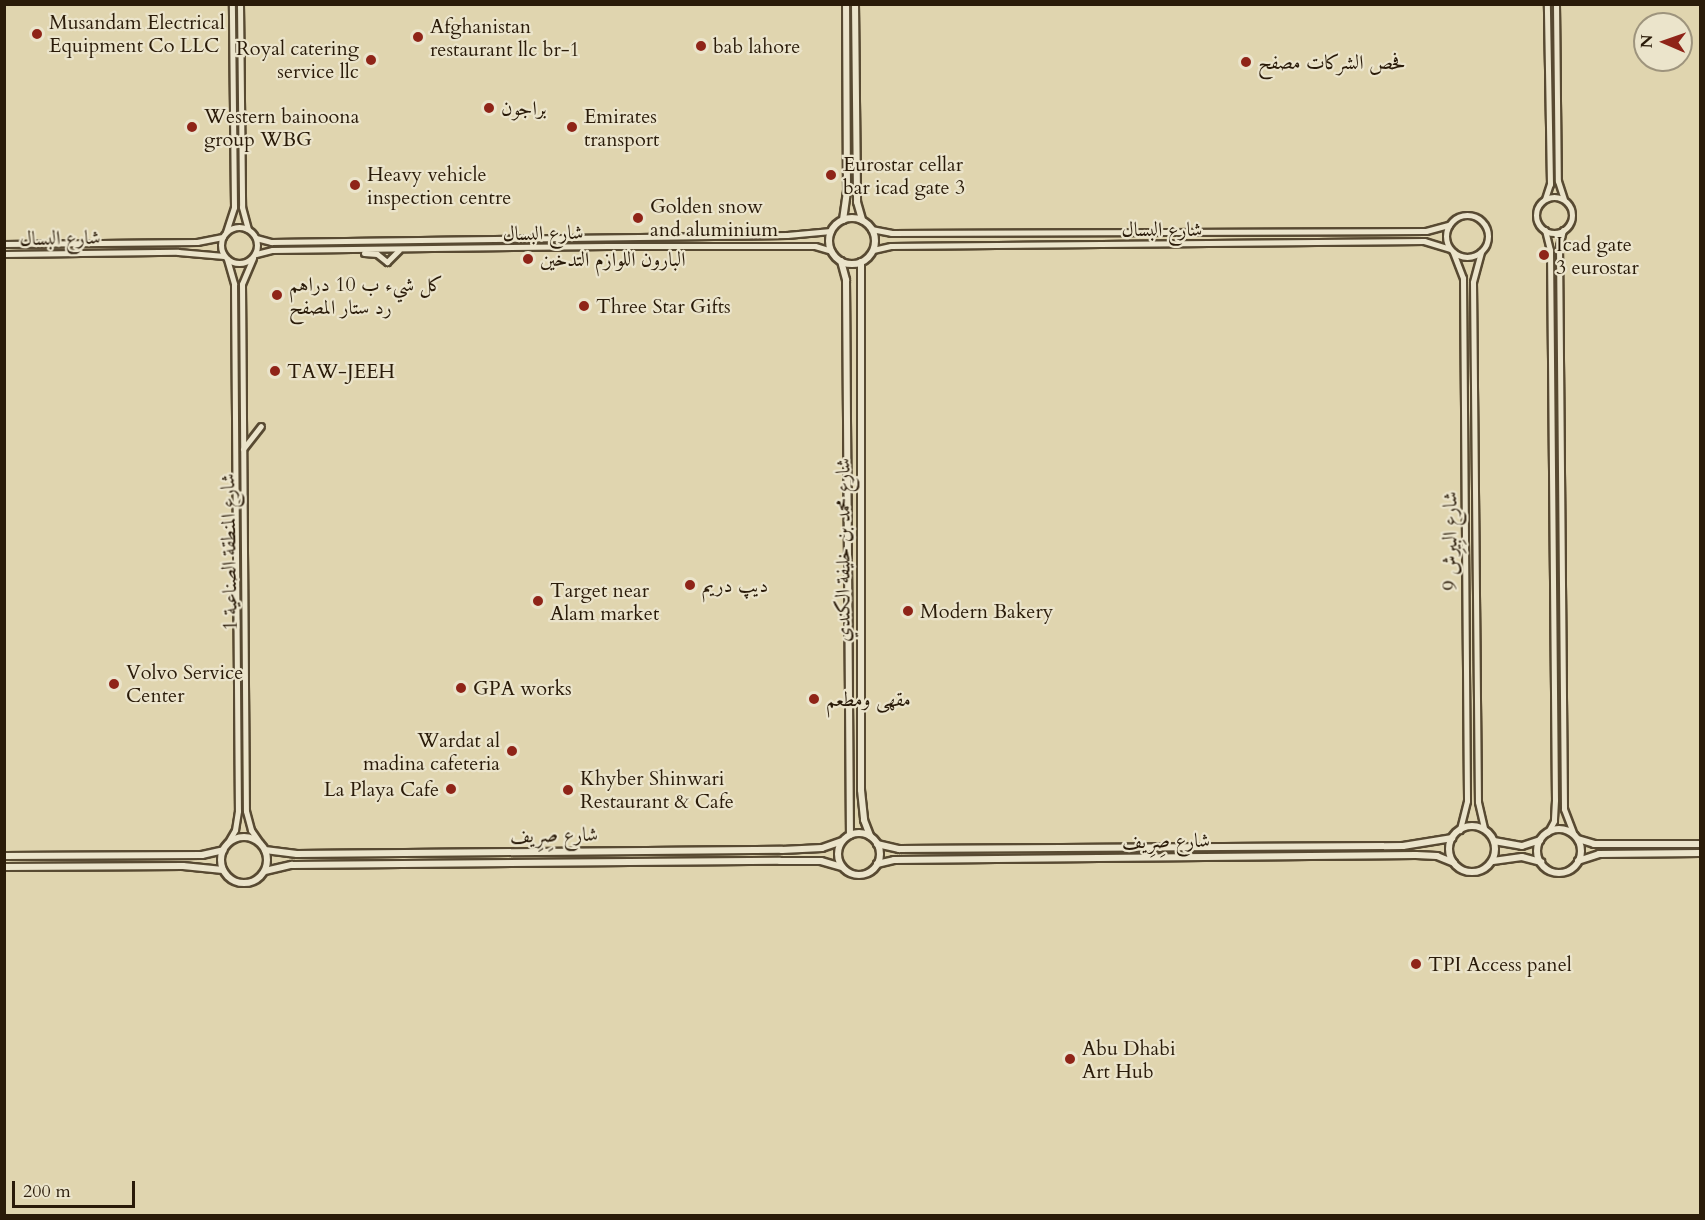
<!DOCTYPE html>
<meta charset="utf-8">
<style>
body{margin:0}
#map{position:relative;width:1705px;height:1220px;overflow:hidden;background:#e0d5af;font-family:Cardo,Amiri,serif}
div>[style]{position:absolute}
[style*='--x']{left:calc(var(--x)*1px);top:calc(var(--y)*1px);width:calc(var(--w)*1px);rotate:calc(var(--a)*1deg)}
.roads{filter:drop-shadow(2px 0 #584a32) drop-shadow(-2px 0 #584a32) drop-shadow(0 2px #584a32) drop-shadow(0 -2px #584a32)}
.tertiary>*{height:5px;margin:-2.5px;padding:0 2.5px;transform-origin:2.5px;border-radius:2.5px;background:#ebe4cb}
.tertiary>.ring{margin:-2.5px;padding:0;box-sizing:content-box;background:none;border:5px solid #ebe4cb;border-radius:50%}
.secondary>*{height:6px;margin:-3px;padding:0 3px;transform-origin:3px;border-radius:3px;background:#ebe4cb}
.secondary>.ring{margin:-3px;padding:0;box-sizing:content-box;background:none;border:6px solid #ebe4cb;border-radius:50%}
.dots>*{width:16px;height:16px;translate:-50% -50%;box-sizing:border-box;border:3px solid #ebe4cb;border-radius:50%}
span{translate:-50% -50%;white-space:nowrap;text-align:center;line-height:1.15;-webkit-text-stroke:4.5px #ebe4cb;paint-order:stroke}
.poi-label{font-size:20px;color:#2a1b09}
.left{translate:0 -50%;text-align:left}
.right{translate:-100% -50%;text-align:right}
.street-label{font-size:20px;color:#2a1b09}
.frame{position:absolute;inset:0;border:6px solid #2a1b09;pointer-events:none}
.north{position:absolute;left:1633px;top:12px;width:60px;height:60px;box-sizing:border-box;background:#ebe4cb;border:2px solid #9e947d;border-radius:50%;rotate:272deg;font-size:16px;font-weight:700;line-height:24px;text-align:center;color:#2a1b09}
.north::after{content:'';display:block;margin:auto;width:21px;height:27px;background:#8f2418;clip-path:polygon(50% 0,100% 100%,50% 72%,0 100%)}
.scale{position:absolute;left:12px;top:1181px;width:123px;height:27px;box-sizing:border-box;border:3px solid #2a1b09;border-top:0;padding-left:8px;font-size:18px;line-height:21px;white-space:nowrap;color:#2a1b09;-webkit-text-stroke:4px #ebe4cb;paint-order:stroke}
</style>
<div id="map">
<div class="roads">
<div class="tertiary">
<div style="--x:240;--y:4;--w:203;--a:89.4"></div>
<div style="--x:242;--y:207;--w:23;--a:75"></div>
<div style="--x:1556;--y:4;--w:177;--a:89.4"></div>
<div style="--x:1558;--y:181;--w:19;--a:72"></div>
<div class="ring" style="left:1536px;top:197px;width:31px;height:31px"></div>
<div style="--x:1545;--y:199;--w:16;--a:-72"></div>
<div style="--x:1550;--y:184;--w:180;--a:-91"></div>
<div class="ring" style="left:1446px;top:215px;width:37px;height:37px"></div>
<div class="ring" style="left:221px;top:227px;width:31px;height:31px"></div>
<div style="--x:871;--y:229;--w:20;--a:11"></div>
<div style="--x:891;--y:233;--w:535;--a:-0.21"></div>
<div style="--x:1426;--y:231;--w:24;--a:-15"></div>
<div style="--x:1545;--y:230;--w:21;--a:76"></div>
<div style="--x:1550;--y:250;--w:550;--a:89.48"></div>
<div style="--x:1555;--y:800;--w:21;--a:93"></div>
<div style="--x:1554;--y:821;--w:13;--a:119"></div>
<div style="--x:1563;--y:230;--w:16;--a:104"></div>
<div style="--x:1559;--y:246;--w:563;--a:89.49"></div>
<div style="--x:1564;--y:809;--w:28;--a:69"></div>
<div style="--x:226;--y:232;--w:26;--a:-72"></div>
<div style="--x:234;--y:207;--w:203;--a:-90.6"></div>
<div style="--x:256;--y:238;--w:16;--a:15"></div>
<div style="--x:271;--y:242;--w:516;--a:-0.78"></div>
<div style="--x:787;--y:235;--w:44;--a:-5.2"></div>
<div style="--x:4;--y:244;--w:193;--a:-0.6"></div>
<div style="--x:197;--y:242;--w:26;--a:-11"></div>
<div style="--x:873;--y:250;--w:18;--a:-13"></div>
<div style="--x:891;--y:246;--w:533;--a:-0.54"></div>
<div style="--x:1424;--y:241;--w:27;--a:17"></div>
<div style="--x:1453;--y:252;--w:28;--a:69"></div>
<div style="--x:1463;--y:278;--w:523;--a:89.56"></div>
<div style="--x:1467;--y:801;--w:30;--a:104"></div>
<div style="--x:1481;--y:252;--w:31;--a:105"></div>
<div style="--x:1473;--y:282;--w:520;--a:89.45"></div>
<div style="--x:1478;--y:802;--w:28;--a:77"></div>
<div style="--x:364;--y:253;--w:13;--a:4"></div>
<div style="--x:377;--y:254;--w:13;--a:39"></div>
<div style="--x:387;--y:262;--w:17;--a:-45"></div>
<div style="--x:4;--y:254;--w:174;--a:-0.7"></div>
<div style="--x:178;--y:252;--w:46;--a:5"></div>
<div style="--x:256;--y:254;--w:16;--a:-14"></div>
<div style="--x:272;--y:250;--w:336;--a:-0.7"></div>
<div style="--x:608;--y:246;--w:207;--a:0"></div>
<div style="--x:815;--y:246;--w:17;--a:17"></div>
<div style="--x:253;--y:258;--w:28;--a:113"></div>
<div style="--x:242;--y:284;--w:527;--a:89.57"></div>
<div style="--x:246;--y:811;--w:20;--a:75"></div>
<div style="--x:251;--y:830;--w:16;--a:55"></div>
<div style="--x:227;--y:259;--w:26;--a:74"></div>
<div style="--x:234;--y:284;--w:527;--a:89.57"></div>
<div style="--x:238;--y:811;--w:19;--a:99"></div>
<div style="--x:235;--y:830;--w:16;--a:120"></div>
<div style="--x:243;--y:449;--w:29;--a:-52"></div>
</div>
<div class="secondary">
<div style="--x:855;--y:4;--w:198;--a:89.4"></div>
<div style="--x:857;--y:202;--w:19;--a:74"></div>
<div class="ring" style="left:829px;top:218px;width:40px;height:40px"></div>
<div style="--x:843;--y:220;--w:30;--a:-82"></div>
<div style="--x:847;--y:190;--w:186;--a:-90.3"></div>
<div style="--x:841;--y:261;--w:20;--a:75"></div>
<div style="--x:846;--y:280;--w:555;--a:89.59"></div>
<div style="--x:861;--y:262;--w:528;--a:90"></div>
<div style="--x:861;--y:790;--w:30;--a:84"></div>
<div style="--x:864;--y:820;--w:17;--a:69"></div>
<div class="ring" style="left:1449px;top:826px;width:40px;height:40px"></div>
<div class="ring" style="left:1537px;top:829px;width:38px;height:38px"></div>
<div class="ring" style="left:838px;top:833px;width:36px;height:36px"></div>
<div class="ring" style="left:221px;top:837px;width:40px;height:40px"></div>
<div style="--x:1578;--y:839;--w:17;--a:17"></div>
<div style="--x:1594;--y:844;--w:106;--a:0"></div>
<div style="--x:1494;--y:841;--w:28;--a:10"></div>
<div style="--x:1522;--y:846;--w:19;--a:-18"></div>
<div style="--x:877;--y:844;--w:23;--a:13"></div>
<div style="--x:899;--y:849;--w:504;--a:-0.34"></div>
<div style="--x:1403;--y:846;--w:50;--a:-9.3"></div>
<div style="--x:265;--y:850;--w:32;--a:7"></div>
<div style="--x:297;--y:854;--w:485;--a:-0.5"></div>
<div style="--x:782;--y:850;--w:40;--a:-2.9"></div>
<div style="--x:822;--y:848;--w:21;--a:-19"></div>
<div style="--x:4;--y:856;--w:198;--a:-0.3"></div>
<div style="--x:202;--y:855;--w:22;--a:-13"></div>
<div style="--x:1493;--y:861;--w:29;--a:-8"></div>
<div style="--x:1522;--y:857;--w:20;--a:15"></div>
<div style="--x:1578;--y:861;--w:22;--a:-18"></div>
<div style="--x:1599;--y:854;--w:101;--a:-0.6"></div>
<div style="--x:877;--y:864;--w:17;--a:-13"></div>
<div style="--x:894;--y:860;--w:522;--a:-0.55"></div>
<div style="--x:1416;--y:855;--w:21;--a:3"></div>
<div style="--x:1437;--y:856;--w:18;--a:22"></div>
<div style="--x:4;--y:867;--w:179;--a:-0.3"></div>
<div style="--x:183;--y:866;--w:40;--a:5.7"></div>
<div style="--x:265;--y:871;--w:28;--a:-13"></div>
<div style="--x:292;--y:865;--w:488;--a:-0.5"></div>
<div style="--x:780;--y:861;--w:41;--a:0"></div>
<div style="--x:821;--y:861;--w:22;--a:16"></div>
</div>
</div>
<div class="dots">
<div style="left:37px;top:34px;background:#8f2418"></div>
<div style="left:418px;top:37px;background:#8f2418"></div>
<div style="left:701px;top:46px;background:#8f2418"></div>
<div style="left:371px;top:60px;background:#8f2418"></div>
<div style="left:1246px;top:62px;background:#8f2418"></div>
<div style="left:489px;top:108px;background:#8f2418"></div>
<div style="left:192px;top:127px;background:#8f2418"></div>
<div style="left:572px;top:127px;background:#8f2418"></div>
<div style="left:831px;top:175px;background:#8f2418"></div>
<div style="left:355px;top:185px;background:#8f2418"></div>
<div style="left:638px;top:218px;background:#8f2418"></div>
<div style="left:1544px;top:255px;background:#8f2418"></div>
<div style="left:528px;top:259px;background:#8f2418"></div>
<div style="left:277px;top:295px;background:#8f2418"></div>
<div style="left:584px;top:306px;background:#8f2418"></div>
<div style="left:275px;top:371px;background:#8f2418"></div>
<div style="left:690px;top:585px;background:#8f2418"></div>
<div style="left:538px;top:601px;background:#8f2418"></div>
<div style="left:908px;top:611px;background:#8f2418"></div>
<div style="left:114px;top:684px;background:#8f2418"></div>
<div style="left:461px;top:688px;background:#8f2418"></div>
<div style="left:814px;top:699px;background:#8f2418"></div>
<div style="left:512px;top:751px;background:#8f2418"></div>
<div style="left:451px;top:789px;background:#8f2418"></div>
<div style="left:568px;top:790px;background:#8f2418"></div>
<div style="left:1416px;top:964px;background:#8f2418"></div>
<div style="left:1070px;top:1059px;background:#8f2418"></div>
</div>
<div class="poi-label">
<span class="left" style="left:49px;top:34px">Musandam Electrical<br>Equipment Co LLC</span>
<span class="left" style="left:430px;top:38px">Afghanistan<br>restaurant llc br-1</span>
<span class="left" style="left:713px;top:46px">bab lahore</span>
<span class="right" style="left:359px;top:60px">Royal catering<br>service llc</span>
<span class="left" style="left:1258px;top:62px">فحص الشركات مصفح</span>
<span class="left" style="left:501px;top:108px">براجون</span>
<span class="left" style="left:204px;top:128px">Western bainoona<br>group WBG</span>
<span class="left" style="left:584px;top:128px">Emirates<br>transport</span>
<span class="left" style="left:843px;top:176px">Eurostar cellar<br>bar icad gate 3</span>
<span class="left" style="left:367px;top:186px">Heavy vehicle<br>inspection centre</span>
<span class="left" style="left:650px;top:218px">Golden snow<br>and aluminium</span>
<span class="left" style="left:1556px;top:256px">Icad gate<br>3 eurostar</span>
<span class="left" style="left:540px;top:259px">البارون اللوازم التدخين</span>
<span class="left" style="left:289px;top:296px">كل شيء ب 10 دراهم<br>رد ستار المصفح</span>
<span class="left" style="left:596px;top:306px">Three Star Gifts</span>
<span class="left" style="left:287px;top:371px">TAW-JEEH</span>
<span class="left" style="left:702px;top:585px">دیپ دریم</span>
<span class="left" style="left:550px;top:602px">Target near<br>Alam market</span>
<span class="left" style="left:920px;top:611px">Modern Bakery</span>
<span class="left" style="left:126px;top:684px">Volvo Service<br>Center</span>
<span class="left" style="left:473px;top:688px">GPA works</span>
<span class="left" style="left:826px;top:699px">مقهى ومطعم</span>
<span class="right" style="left:500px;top:752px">Wardat al<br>madina cafeteria</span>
<span class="left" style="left:580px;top:790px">Khyber Shinwari<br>Restaurant &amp; Cafe</span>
<span class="right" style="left:439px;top:789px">La Playa Cafe</span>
<span class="left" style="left:1428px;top:964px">TPI Access panel</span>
<span class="left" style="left:1082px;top:1060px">Abu Dhabi<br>Art Hub</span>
</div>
<div class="street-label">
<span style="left:1162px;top:229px">شارع البسال</span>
<span style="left:543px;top:233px;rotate:-1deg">شارع البسال</span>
<span style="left:60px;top:238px;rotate:-1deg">شارع البسال</span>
<span style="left:1450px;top:541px;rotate:-90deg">شارع البِيرِش 9</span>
<span style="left:843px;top:550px;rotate:-90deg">شارع محمد بن خليفة الكندي</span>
<span style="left:229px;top:552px;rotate:-91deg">شارع المنطقة الصناعية 1</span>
<span style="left:554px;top:835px;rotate:-1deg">شارع صِرِيف</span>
<span style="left:1166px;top:841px;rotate:-1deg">شارع صِرِيف</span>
</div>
<div class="frame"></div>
<div class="north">N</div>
<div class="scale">200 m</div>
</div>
